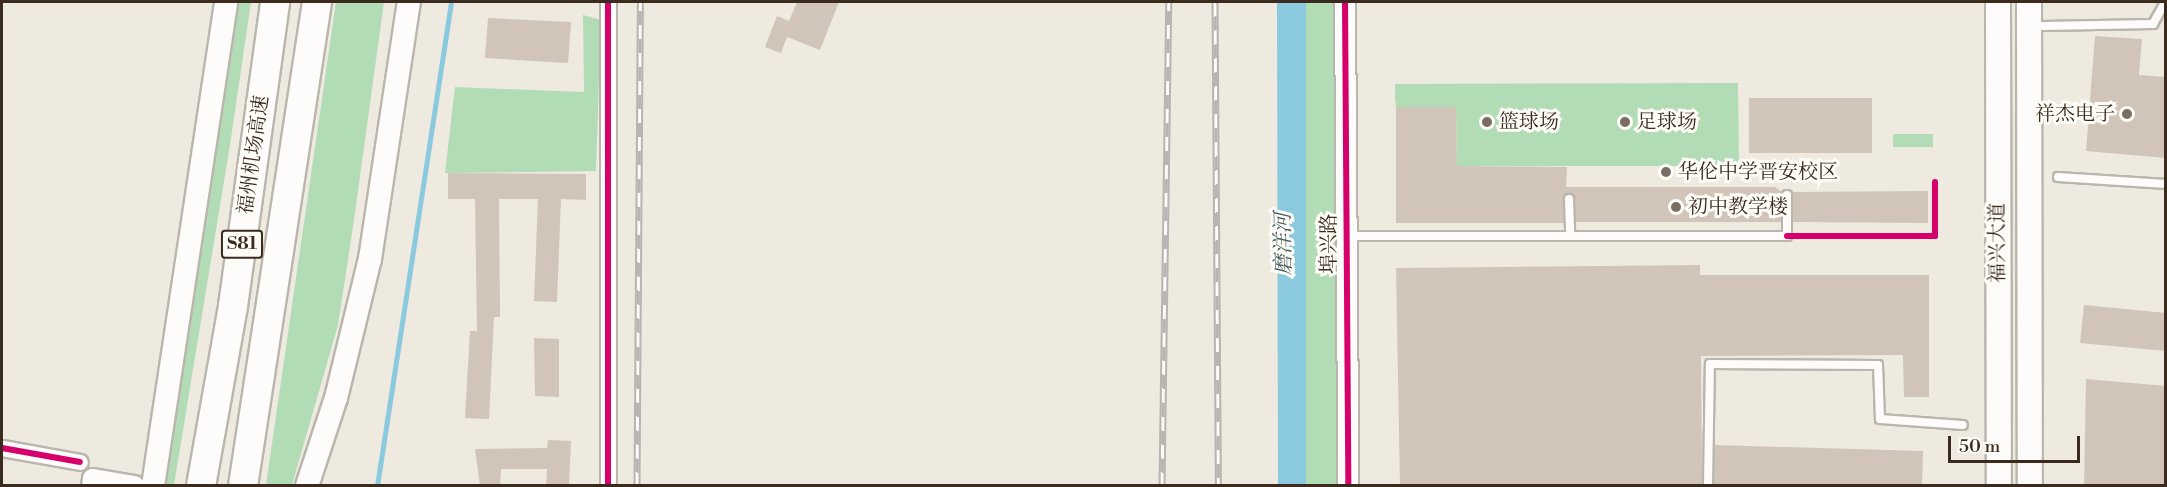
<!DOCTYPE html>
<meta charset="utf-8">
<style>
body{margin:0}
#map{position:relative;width:2167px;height:487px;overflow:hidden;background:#efeae0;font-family:"Libre Bodoni","Noto Serif SC",serif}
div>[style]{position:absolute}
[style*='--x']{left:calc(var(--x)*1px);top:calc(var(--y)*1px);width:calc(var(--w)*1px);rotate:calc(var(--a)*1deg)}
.green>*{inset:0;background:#b1dcb6}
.water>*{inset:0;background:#8ac9de}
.stream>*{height:5px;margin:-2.5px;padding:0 2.5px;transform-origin:2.5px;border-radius:2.5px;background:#8ac9de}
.building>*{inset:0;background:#d0c5b8}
.roads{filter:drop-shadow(2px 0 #bab6ae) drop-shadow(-2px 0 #bab6ae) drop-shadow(0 2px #bab6ae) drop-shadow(0 -2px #bab6ae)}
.service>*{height:8px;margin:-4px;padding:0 4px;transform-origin:4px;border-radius:4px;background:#fdfcfa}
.minor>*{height:15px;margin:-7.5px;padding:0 7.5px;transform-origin:7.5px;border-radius:7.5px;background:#fdfcfa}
.tertiary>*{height:20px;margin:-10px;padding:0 10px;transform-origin:10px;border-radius:10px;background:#fdfcfa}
.secondary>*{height:22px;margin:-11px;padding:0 11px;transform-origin:11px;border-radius:11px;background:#fdfcfa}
.primary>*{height:24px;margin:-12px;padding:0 12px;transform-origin:12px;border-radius:12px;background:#fdfcfa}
.motorway>*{height:28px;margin:-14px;padding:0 14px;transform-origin:14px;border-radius:14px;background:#fdfcfa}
.rail>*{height:7px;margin-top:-3.5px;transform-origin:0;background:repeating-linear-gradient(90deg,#fdfcf7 0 14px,#b7b4b1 0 28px);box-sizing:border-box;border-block:2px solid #b7b4b1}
.cycleway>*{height:6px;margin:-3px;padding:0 3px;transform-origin:3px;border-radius:3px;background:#d6006c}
.dots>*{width:16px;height:16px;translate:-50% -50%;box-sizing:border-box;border:3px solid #fdfcf7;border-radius:50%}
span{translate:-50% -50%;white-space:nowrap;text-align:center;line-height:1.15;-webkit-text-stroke:6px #fdfcf7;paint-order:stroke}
.shield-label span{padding:2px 4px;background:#fdfcf7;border:2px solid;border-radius:4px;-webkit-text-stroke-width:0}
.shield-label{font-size:18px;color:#3b2a1e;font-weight:700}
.poi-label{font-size:20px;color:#3b2a1e}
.right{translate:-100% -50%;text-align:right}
.left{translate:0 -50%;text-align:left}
.street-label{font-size:20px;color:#3b2a1e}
.water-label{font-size:21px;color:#485d61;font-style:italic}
.frame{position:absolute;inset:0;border:3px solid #3b2a1e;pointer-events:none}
.scale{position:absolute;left:1948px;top:436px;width:132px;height:27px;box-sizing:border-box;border:3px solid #3b2a1e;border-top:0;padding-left:8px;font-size:18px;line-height:21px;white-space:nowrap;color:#3b2a1e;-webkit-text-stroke:4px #fdfcf7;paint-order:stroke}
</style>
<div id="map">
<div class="green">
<div style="clip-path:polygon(235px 2px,251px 2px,230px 145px,174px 485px,164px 486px)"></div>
<div style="clip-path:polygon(336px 2px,384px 2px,354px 220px,338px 325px,292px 485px,266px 485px)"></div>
<div style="clip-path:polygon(1306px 2px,1340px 2px,1343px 485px,1306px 485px)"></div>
<div style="clip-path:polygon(583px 15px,601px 20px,596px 171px,445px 173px,455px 87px,584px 92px)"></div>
<div style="clip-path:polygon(1738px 83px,1739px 166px,1457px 166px,1456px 107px,1396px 107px,1395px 98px,1395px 84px)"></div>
<div style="clip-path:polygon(1893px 134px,1933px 134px,1933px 147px,1893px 147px)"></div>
</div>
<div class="water">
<div style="clip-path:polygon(1277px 2px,1306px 2px,1306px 485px,1278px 485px)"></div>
</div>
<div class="stream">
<div style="--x:377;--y:486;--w:490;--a:-81.3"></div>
</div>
<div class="building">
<div style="clip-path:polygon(797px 2px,839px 2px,820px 50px,787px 37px,781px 53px,765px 47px,777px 16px,789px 21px)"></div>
<div style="clip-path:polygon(488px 18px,571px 22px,568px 63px,485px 58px)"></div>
<div style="clip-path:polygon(2095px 36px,2142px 39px,2139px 75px,2166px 77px,2166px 158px,2086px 151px)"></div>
<div style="clip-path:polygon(1749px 98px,1872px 98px,1872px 153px,1749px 153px)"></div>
<div style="clip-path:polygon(1396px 107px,1456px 107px,1457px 166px,1567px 167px,1566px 187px,1775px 187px,1782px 192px,1781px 222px,1576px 222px,1575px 198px,1569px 193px,1563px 199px,1564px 223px,1396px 223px)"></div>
<div style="clip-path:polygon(448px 173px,586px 174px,586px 200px,561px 199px,557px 302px,534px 301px,538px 199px,499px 199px,500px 317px,494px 317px,489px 419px,465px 418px,470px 331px,477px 331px,475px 199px,448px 199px)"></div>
<div style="clip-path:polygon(1928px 191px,1928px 223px,1793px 222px,1792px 192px)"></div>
<div style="clip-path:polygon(1700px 265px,1700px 275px,1929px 275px,1929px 397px,1904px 397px,1903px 355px,1701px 356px,1702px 486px,1400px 486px,1396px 268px)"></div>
<div style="clip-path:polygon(2084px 305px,2166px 313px,2166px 351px,2080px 343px)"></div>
<div style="clip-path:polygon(534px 338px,559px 339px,559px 397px,535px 396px)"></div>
<div style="clip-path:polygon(2086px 379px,2166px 386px,2166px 486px,2084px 486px)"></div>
<div style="clip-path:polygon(548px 440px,571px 441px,569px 486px,546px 486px,547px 469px,501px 469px,500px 486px,480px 486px,475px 449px,547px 448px)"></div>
<div style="clip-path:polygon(1715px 445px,1923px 451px,1922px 486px,1714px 486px)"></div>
</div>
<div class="roads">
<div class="service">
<div style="--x:2043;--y:26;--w:110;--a:-1"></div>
<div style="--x:2153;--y:24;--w:25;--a:-61"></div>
<div style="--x:2058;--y:177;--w:108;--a:3.7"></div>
<div style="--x:1569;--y:199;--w:37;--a:88"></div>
<div style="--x:1347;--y:236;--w:440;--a:0"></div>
<div style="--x:1787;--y:236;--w:41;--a:-90"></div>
<div style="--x:1708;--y:486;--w:122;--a:-89.1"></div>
<div style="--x:1710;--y:364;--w:168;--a:0.3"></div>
<div style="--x:1878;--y:365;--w:54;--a:87.9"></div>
<div style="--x:1880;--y:419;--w:83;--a:4.1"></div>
</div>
<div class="minor">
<div style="--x:2;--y:448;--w:79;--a:10.2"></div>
<div style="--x:608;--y:486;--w:484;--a:-90"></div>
</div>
<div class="tertiary">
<div style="--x:1345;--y:2;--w:484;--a:89.6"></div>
<div style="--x:92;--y:486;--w:7;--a:-82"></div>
<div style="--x:93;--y:479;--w:42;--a:9.7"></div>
</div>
<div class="secondary">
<div style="--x:153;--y:486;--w:489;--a:-81.4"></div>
<div style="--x:307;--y:486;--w:93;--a:-71.8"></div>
<div style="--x:336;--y:398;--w:143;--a:-76.3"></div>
<div style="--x:370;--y:259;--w:260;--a:-81.4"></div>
</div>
<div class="primary">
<div style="--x:1998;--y:2;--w:484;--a:89.9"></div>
<div style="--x:2029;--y:2;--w:484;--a:89.9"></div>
</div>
<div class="motorway">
<div style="--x:201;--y:486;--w:183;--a:-79.9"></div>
<div style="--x:233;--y:306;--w:307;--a:-82.1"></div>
<div style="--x:243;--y:486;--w:490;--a:-81.3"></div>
</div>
</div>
<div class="rail">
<div style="--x:1215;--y:2;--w:484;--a:89.6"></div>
<div style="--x:637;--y:486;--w:484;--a:-89.6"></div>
<div style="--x:1162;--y:486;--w:484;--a:-89.2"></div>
</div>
<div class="cycleway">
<div style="--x:1345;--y:2;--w:484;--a:89.6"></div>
<div style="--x:1787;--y:236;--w:148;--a:0"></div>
<div style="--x:1935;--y:236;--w:54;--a:-90"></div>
<div style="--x:2;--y:448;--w:79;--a:10.2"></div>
<div style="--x:608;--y:486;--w:484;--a:-90"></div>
</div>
<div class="dots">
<div style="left:2127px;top:114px;background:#7a6d62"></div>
<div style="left:1487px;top:122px;background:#7a6d62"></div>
<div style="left:1625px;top:122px;background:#7a6d62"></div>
<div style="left:1666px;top:172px;background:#7a6d62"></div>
<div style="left:1676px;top:207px;background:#7a6d62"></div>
</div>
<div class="shield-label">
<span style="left:242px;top:244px">S81</span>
</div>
<div class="poi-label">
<span class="right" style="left:2115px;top:114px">祥杰电子</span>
<span class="left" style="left:1499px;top:122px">篮球场</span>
<span class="left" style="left:1637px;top:122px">足球场</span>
<span class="left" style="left:1678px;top:172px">华伦中学晋安校区</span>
<span class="left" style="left:1688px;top:207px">初中教学楼</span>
</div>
<div class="street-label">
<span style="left:254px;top:155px;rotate:-82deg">福州机场高速</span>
<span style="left:1998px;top:243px;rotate:-90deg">福兴大道</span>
<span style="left:1329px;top:244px;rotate:-90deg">埠兴路</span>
</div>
<div class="water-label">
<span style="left:1284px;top:244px;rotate:-91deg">磨洋河</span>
</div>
<div class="frame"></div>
<div class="scale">50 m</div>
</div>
